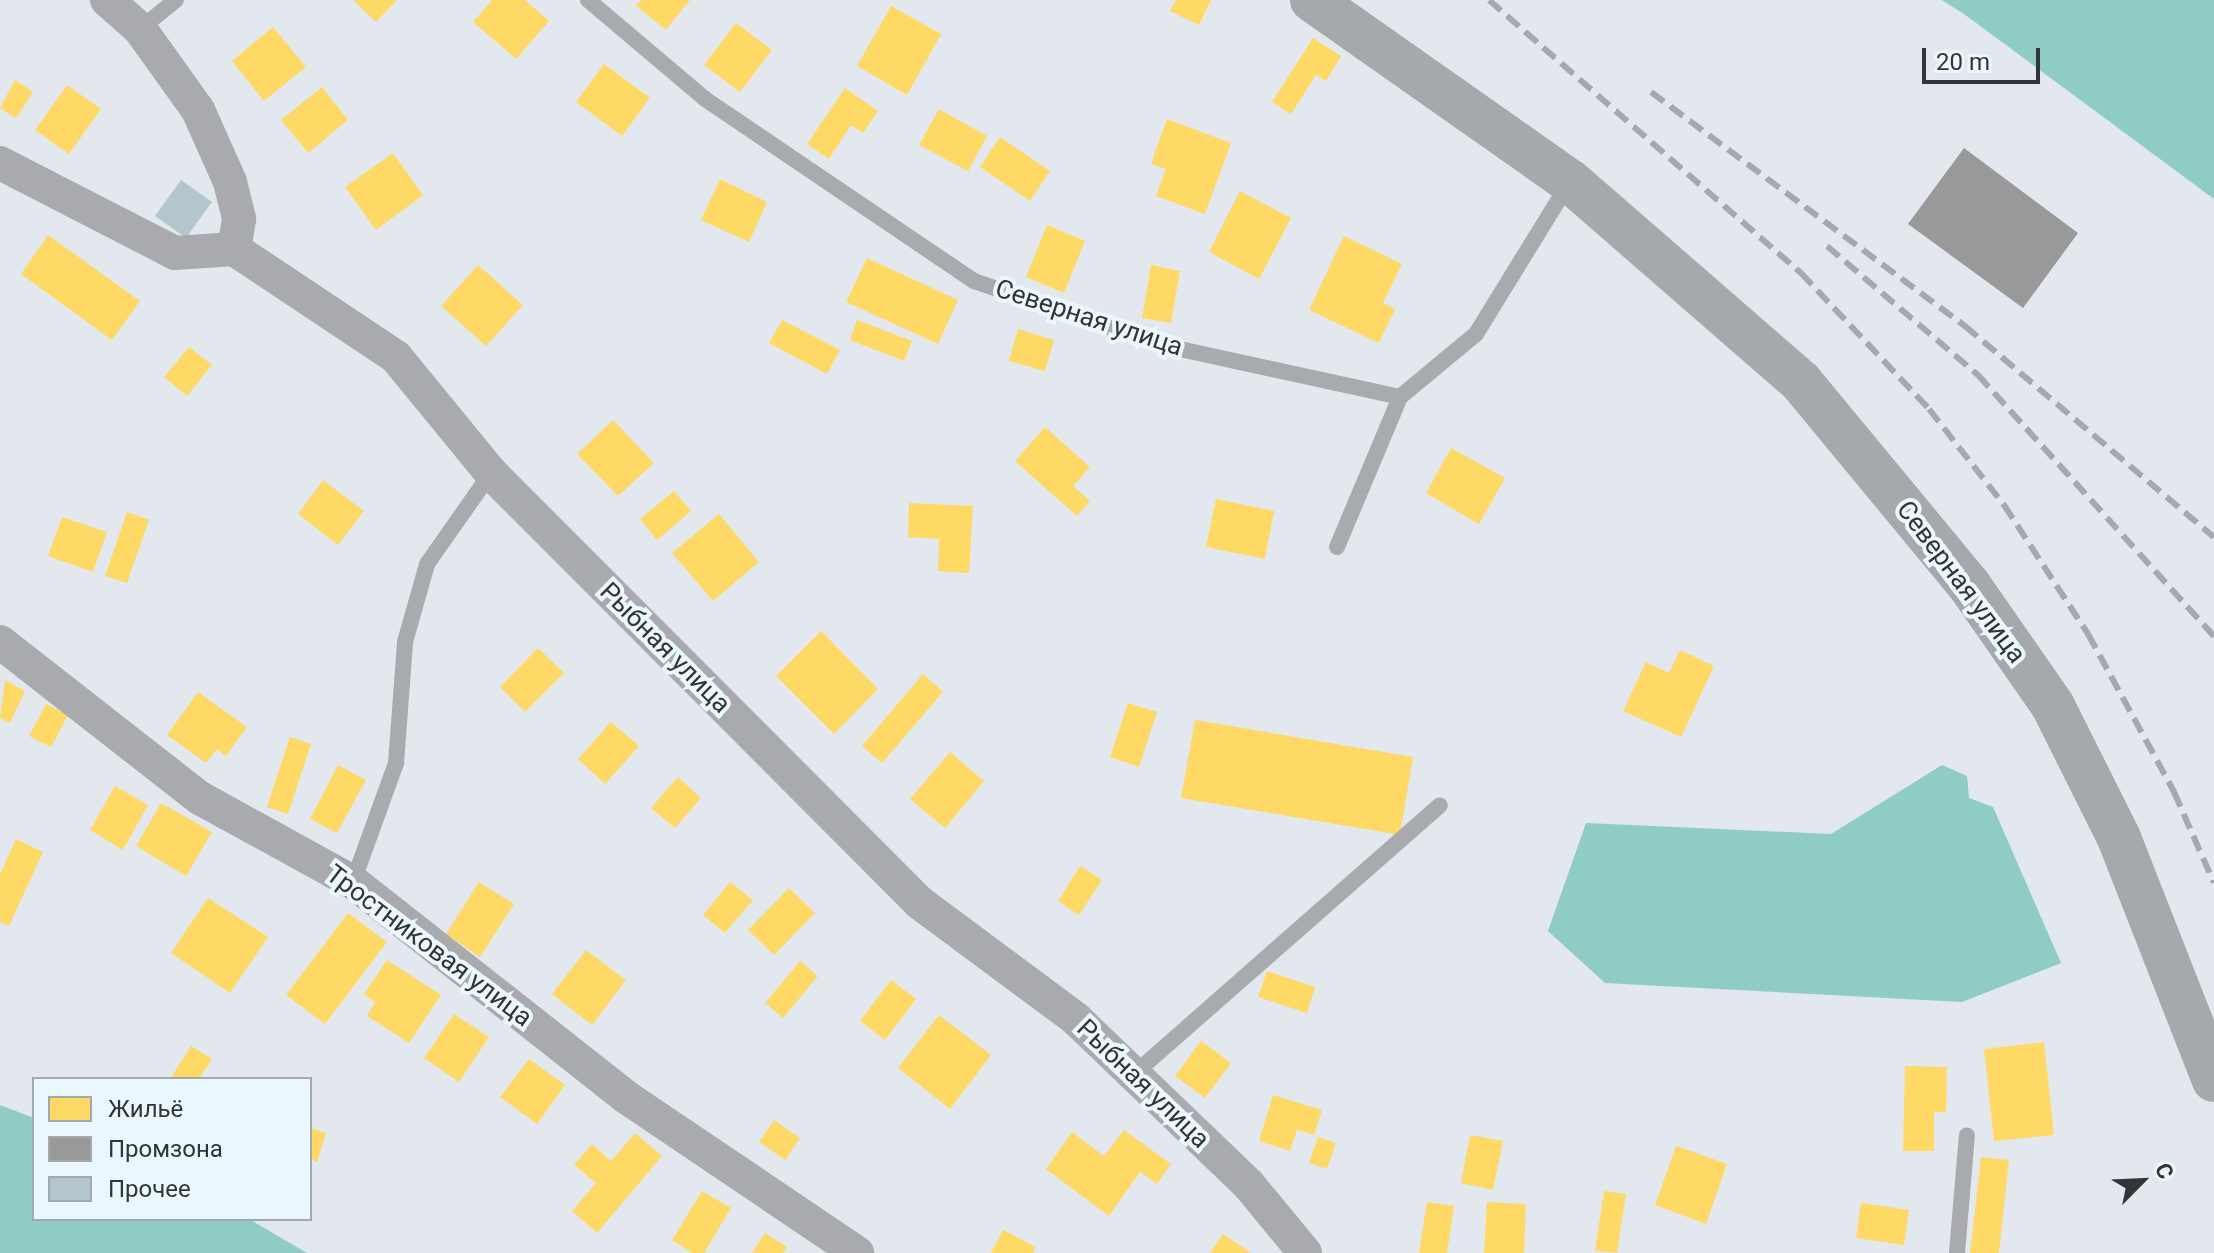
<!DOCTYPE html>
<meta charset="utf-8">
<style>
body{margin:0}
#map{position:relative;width:2214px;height:1253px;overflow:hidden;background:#e2e8ee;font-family:Roboto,sans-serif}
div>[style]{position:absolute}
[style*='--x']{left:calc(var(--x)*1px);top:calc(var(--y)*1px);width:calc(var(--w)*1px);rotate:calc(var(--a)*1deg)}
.water>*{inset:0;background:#8fccc4}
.homes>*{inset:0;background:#ffd966}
.industry>*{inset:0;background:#999}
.building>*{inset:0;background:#b3c6cc}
.lane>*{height:16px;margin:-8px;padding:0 8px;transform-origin:8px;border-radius:8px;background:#a8aaad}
.street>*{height:34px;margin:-17px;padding:0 17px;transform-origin:17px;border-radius:17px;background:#a8aaad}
.secondary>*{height:44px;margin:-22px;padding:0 22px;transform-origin:22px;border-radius:22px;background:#a6a9ac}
.rail>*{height:6px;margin-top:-3px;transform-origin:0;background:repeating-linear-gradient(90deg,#a6a8ad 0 16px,transparent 0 24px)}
span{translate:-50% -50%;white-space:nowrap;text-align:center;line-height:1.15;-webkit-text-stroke:8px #ebf7ff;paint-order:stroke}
.street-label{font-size:26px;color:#313538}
.legend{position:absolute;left:32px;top:1077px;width:280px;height:144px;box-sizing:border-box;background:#ebf7ff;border:2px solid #a1a9af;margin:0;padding:10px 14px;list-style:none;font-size:24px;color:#313538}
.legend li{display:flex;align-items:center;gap:16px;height:40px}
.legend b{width:40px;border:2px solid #a1a9af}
.north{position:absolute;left:2102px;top:1141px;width:80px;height:80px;-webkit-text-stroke:6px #ebf7ff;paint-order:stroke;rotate:66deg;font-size:22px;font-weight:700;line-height:32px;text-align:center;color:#313538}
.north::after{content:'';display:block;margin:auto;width:28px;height:36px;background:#313538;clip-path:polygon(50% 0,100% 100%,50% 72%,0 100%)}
.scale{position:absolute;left:1922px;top:48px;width:118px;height:36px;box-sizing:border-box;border:4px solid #313538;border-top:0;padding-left:10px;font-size:24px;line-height:28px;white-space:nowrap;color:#313538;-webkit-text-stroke:6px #ebf7ff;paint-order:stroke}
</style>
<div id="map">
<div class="water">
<div style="clip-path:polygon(1942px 0,2214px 0,2214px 199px,1964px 14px)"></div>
<div style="clip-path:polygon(1942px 765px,1967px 776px,1969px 798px,1993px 807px,2061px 963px,1962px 1002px,1605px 983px,1548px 931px,1586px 823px,1831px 834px)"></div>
<div style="clip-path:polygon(0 1105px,34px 1118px,34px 1219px,249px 1219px,307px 1253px,0 1253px)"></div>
</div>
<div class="homes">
<div style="clip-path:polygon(353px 0,397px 0,376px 22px)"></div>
<div style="clip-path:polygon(492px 0,525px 0,549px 21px,516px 59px,473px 22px)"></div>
<div style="clip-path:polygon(641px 0,690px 0,666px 30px,636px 6px)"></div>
<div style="clip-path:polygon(1176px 0,1211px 0,1199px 25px,1170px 11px)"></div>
<div style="clip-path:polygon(891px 6px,941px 34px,907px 95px,857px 66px)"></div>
<div style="clip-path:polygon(736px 23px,772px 50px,740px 92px,704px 65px)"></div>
<div style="clip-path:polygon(273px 27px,306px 67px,264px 101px,232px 61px)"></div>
<div style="clip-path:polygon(1313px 38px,1341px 56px,1326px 81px,1316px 75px,1291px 114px,1272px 102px)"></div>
<div style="clip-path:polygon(604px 64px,650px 98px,622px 136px,576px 102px)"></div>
<div style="clip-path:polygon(15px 80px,33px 92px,16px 118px,0 108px)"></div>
<div style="clip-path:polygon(67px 85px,101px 109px,69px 154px,35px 130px)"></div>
<div style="clip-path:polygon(322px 87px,348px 120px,308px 153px,281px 120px)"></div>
<div style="clip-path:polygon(845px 88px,878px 111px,863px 133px,851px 125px,829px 159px,807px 144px)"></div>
<div style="clip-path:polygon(939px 109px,987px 136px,968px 171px,919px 145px)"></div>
<div style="clip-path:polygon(1167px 119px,1231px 143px,1205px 214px,1156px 196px,1166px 169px,1151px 164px)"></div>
<div style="clip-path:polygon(1000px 137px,1050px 171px,1030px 201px,980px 167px)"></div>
<div style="clip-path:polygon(393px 153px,423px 195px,376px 230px,345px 187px)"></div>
<div style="clip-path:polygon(720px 179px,767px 202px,749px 242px,701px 220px)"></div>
<div style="clip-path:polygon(1240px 191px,1291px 218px,1259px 279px,1209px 252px)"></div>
<div style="clip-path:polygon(1047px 225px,1085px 241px,1064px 293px,1026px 277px)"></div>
<div style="clip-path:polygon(48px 235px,140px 301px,112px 340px,21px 274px)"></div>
<div style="clip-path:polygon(1344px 236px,1402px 264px,1383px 303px,1395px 309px,1379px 343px,1309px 310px)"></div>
<div style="clip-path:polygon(867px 258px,958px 300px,938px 344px,846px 302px)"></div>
<div style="clip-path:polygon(478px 265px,523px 305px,486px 346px,441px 306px)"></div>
<div style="clip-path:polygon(1151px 265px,1180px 271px,1171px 323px,1142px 318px)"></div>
<div style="clip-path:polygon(782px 320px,840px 350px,827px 374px,769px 343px)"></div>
<div style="clip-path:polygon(857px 320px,912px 341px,904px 361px,850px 340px)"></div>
<div style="clip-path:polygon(1018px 329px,1054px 340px,1045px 371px,1009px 361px)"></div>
<div style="clip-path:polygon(189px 347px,212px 365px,187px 396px,164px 377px)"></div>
<div style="clip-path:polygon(613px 420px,654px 463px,618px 496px,577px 454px)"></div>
<div style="clip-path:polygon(1045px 427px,1090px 467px,1073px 486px,1090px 501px,1077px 516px,1015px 461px)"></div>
<div style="clip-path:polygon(1451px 448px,1505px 478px,1479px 524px,1426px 493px)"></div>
<div style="clip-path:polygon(323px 480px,364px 511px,338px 545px,298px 514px)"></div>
<div style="clip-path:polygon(674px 491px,691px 511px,657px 540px,640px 519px)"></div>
<div style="clip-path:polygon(1216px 499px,1274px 511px,1265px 559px,1206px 547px)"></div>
<div style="clip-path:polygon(909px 503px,973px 506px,969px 573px,938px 571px,939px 539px,908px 537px)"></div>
<div style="clip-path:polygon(127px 512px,149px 520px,127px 583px,105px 576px)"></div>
<div style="clip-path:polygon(719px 514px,759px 562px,713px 601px,672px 553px)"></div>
<div style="clip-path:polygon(62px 517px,107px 532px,93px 572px,48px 556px)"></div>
<div style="clip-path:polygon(821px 631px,878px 689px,834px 734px,776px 676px)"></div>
<div style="clip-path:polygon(538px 648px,564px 673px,525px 712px,500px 687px)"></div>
<div style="clip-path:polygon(1680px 650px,1714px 666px,1681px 737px,1623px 711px,1646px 662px,1669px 673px)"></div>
<div style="clip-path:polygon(923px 674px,943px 692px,882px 763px,862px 746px)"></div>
<div style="clip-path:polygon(5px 680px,25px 691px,10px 723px,0 718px)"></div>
<div style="clip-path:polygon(198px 692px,247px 727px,226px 756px,217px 749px,206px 763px,167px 735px)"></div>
<div style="clip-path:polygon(1128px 703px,1157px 712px,1139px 767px,1110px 757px)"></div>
<div style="clip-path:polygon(46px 704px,68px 715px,51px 747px,29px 736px)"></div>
<div style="clip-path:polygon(1195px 720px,1413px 757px,1400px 835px,1181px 798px)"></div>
<div style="clip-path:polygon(611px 722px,639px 746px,605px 784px,578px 759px)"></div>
<div style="clip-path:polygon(290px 737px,311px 744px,288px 814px,267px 807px)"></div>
<div style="clip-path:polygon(950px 752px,984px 781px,945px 828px,910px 799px)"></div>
<div style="clip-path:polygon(338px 765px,366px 780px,337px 833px,310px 819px)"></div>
<div style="clip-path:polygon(678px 777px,701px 798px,675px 828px,651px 808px)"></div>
<div style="clip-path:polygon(115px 786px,148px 805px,123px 850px,90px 830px)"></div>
<div style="clip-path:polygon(161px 803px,212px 832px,186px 876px,136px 846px)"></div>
<div style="clip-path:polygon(16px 839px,43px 852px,9px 926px,0 922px,0 874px)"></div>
<div style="clip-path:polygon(1080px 866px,1102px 880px,1079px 915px,1058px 901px)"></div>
<div style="clip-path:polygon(479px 882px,514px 904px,480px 957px,446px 934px)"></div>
<div style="clip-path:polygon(730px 882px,753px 900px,725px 933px,703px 915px)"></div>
<div style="clip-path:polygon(789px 888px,815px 913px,774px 955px,748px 930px)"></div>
<div style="clip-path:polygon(208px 898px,268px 937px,230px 993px,171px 953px)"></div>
<div style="clip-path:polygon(348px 913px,387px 942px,325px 1024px,286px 995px)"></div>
<div style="clip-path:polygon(586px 950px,626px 980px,592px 1025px,552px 994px)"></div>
<div style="clip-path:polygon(387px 960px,441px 995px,409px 1043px,367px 1016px,375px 1002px,364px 994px)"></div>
<div style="clip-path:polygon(800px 961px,818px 976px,783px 1018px,765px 1003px)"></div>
<div style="clip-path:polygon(1267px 971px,1315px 987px,1307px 1013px,1258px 997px)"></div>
<div style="clip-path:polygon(891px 980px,916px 999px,885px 1040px,860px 1021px)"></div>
<div style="clip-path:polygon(454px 1014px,489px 1037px,459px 1082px,424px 1058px)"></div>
<div style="clip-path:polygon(939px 1015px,991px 1055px,950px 1109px,898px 1068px)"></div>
<div style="clip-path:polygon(1201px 1041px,1231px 1063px,1205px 1098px,1175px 1076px)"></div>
<div style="clip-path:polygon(2044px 1042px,2054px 1135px,1994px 1141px,1984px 1049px)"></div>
<div style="clip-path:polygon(191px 1046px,212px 1059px,199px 1079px,170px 1079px)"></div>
<div style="clip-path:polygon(529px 1059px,565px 1085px,537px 1124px,500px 1097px)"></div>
<div style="clip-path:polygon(1905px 1066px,1947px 1067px,1946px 1112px,1934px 1112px,1934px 1151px,1903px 1151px)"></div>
<div style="clip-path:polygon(1273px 1095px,1322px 1110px,1314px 1135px,1297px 1130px,1290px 1151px,1259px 1141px)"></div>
<div style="clip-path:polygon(774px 1120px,800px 1138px,785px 1160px,759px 1142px)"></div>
<div style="clip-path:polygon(310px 1128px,326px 1133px,317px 1162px,310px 1159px)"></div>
<div style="clip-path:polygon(1124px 1130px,1171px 1164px,1157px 1184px,1140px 1172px,1109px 1216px,1046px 1169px,1072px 1132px,1104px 1156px)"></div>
<div style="clip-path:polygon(635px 1133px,662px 1156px,597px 1233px,572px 1211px,596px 1183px,574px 1165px,592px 1144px,611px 1161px)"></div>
<div style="clip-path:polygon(1470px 1135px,1503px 1141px,1493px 1190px,1461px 1183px)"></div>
<div style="clip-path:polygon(1318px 1137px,1336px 1143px,1327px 1169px,1309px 1163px)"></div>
<div style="clip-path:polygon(1676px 1146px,1727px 1164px,1706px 1224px,1655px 1205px)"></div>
<div style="clip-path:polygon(1981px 1157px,2009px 1160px,1999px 1253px,1970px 1253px)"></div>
<div style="clip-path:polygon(702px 1191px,731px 1208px,704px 1253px,692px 1253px,672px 1240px)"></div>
<div style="clip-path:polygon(1604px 1191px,1626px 1194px,1617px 1253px,1595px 1251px)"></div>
<div style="clip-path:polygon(1427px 1202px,1454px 1206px,1447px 1253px,1419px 1253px)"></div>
<div style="clip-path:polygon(1487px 1202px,1526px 1204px,1524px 1253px,1484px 1253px)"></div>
<div style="clip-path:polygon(1861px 1203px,1909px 1210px,1904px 1245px,1856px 1238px)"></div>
<div style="clip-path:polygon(1003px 1230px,1036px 1247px,1033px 1253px,991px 1253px)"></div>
<div style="clip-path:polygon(765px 1233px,787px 1247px,783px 1253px,752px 1253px)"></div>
<div style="clip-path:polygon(1223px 1234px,1251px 1253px,1210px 1253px)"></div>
</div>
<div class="industry">
<div style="clip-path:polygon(1964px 148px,2078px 233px,2023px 308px,1908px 224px)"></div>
</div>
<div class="building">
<div style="clip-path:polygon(181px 180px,212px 202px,186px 238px,155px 216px)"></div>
</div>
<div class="lane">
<div style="--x:588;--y:0;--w:153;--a:40.2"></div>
<div style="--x:705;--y:99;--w:325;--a:34.1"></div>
<div style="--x:974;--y:281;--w:194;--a:19"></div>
<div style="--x:1157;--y:344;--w:249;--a:12.3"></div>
<div style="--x:1400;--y:397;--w:99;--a:-39.7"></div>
<div style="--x:1476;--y:334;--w:180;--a:-58.4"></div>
<div style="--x:140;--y:29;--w:46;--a:-38.9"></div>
<div style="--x:1337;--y:547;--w:163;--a:-67.2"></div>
<div style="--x:353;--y:882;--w:127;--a:-70.1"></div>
<div style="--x:396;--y:763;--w:121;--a:-85.7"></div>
<div style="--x:405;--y:642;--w:81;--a:-74.2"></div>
<div style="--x:427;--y:564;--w:111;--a:-54.9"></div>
<div style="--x:1134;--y:1074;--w:407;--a:-41.3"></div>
<div style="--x:1957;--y:1253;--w:118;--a:-85.2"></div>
</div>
<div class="street">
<div style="--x:107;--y:0;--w:44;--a:41.3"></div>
<div style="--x:140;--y:29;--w:100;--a:54.4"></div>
<div style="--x:198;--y:110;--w:79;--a:66"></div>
<div style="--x:230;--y:182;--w:38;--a:76"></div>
<div style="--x:239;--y:219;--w:30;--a:99"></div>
<div style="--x:234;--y:249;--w:195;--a:33.7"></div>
<div style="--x:396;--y:357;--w:150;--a:50.7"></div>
<div style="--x:491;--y:473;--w:607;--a:45.07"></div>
<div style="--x:920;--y:903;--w:194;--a:36.6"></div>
<div style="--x:1076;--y:1019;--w:240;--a:43.8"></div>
<div style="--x:1249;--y:1185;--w:88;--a:50.5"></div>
<div style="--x:0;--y:163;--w:197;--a:27.2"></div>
<div style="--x:175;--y:253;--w:59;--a:-3.9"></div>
<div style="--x:0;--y:642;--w:254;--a:38"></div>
<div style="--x:200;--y:798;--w:175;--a:28.8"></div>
<div style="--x:353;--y:882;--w:347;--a:38.2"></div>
<div style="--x:626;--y:1097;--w:279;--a:34"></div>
</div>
<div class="secondary">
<div style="--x:1312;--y:0;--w:315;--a:35.1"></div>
<div style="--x:1570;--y:181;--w:306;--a:41"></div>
<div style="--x:1801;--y:382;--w:264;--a:50.4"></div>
<div style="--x:1969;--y:585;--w:147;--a:55.2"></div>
<div style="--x:2053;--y:706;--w:148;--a:63.4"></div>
<div style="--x:2119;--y:838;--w:260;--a:68.6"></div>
</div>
<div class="rail">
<div style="--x:1489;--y:0;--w:415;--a:41.2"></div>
<div style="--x:1801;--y:273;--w:187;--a:46.7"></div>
<div style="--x:1929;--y:409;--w:122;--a:52"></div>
<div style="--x:2004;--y:505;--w:154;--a:56.9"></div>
<div style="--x:2088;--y:634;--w:180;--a:61.4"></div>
<div style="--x:2174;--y:792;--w:99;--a:66.3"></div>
<div style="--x:1651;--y:92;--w:392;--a:36.7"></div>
<div style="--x:1965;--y:326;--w:326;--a:40.3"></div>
<div style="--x:1827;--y:246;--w:199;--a:40.5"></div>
<div style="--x:1978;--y:375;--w:352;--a:47.9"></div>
</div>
<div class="street-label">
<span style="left:1089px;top:318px;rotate:18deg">Северная улица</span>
<span style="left:1961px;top:582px;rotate:53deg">Северная улица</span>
<span style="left:665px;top:648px;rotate:45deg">Рыбная улица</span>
<span style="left:429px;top:946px;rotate:37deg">Тростниковая улица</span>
<span style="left:1143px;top:1084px;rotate:44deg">Рыбная улица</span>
</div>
<ul class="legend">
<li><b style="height:22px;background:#ffd966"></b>Жильё</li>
<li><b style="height:22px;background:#999"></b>Промзона</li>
<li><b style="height:22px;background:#b3c6cc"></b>Прочее</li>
</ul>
<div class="north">С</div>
<div class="scale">20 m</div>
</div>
